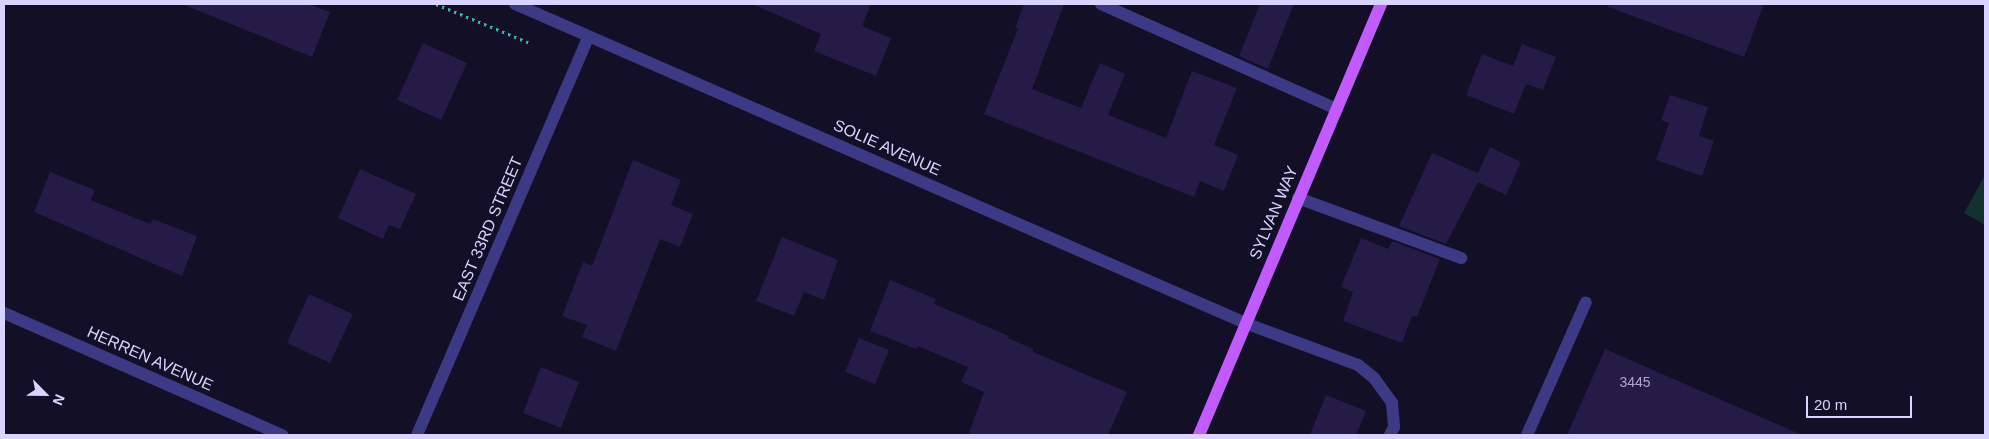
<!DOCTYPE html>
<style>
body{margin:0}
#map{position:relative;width:1989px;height:439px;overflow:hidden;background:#130f26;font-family:Arial,sans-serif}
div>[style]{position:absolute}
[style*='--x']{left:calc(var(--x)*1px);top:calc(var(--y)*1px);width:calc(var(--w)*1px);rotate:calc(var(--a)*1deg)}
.green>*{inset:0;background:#12302f}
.building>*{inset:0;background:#241b47}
.path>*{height:3px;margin-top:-1.5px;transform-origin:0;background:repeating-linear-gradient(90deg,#2fb8b0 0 2.5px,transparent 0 6.5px)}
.minor>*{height:12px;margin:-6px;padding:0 6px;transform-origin:6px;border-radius:6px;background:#3d3a85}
.major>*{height:12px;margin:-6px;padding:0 6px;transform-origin:6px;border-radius:6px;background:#c25bff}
span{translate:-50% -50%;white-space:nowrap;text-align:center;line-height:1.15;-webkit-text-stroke:5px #130f26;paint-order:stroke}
.number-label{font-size:14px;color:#aca6d1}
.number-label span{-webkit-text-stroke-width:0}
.street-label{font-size:16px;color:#d9d4ff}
.frame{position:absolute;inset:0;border:5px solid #d9d4ff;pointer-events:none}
.north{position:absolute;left:20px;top:369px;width:50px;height:50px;-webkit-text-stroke:4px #130f26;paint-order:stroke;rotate:113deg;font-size:14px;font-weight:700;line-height:20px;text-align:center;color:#d9d4ff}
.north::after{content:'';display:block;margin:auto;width:18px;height:22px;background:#d9d4ff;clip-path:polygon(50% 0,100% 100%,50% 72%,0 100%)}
.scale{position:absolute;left:1806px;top:396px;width:106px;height:22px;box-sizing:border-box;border:2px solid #d9d4ff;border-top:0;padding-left:6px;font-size:15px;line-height:18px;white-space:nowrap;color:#d9d4ff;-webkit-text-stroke:4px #130f26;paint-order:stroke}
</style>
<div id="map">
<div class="green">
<div style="clip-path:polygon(1985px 175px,1985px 225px,1964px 213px)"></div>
</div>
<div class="building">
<div style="clip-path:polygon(182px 4px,308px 4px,330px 12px,312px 57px)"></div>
<div style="clip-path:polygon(752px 4px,871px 4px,862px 26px,891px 38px,876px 76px,814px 51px,821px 34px)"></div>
<div style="clip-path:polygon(1024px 4px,1064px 4px,1032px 89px,1081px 108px,1100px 63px,1125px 74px,1108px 115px,1166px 138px,1192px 71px,1237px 88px,1214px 145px,1238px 155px,1224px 191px,1200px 181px,1194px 197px,984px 114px,1018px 29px,1015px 28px)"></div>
<div style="clip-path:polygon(1260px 4px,1294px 4px,1268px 69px,1239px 56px)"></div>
<div style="clip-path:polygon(1608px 4px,1764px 4px,1744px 57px,1608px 7px)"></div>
<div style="clip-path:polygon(423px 43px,467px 63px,441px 120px,397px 100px)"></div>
<div style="clip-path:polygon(1522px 44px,1556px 57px,1543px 90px,1526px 84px,1514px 114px,1466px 95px,1482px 54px,1513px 66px)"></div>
<div style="clip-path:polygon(1670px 95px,1708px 107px,1699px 136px,1714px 141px,1702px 176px,1656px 160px,1669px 123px,1661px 120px)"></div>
<div style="clip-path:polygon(1490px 147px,1521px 162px,1506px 195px,1478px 182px,1446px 244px,1399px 226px,1432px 153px,1478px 173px)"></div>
<div style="clip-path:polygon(633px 160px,681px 180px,671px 205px,693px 214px,680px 247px,660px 239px,616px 351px,582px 337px,587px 325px,562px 316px,583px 262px,592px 266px)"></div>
<div style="clip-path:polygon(360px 169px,416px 194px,400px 229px,389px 225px,383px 239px,338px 218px)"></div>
<div style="clip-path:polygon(50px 172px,95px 190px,91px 200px,150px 224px,153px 219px,197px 236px,182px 276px,34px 212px)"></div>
<div style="clip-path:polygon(782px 237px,838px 260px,824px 300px,804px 292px,794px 316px,756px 301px)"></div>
<div style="clip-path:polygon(1361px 238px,1388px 249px,1392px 241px,1440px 259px,1417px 317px,1412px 316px,1402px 343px,1343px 321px,1353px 292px,1341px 287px)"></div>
<div style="clip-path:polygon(890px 280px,936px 299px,934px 304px,1009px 336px,1008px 338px,1033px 349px,1033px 352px,1127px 392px,1108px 435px,968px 435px,984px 392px,961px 382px,968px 367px,918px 346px,916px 349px,870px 331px)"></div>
<div style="clip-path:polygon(309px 294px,353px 314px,330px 363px,287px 343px)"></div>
<div style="clip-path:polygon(859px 338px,889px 350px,875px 384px,845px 372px)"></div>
<div style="clip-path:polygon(1605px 349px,1802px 435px,1567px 435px)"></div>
<div style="clip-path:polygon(541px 367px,579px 382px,561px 428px,523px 413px)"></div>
<div style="clip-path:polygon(1326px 395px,1366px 411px,1356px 435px,1310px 435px)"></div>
</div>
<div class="path">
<div style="--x:436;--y:4;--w:102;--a:22.5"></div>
</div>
<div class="minor">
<div style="--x:515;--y:4;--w:797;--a:23.6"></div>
<div style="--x:1245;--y:323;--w:121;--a:20.4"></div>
<div style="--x:1358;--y:365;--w:21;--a:39"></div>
<div style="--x:1374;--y:378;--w:31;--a:54"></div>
<div style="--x:1392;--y:403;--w:24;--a:85"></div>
<div style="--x:1394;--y:427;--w:9;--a:117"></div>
<div style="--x:1101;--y:4;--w:258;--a:24"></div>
<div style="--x:1298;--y:198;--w:174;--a:20.2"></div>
<div style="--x:4;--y:313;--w:304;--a:23.7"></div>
<div style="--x:417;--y:435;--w:434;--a:-66.7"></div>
<div style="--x:1527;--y:435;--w:145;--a:-66.1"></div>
</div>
<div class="major">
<div style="--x:1199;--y:435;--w:468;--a:-67.1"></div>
</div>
<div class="number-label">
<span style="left:1635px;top:382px">3445</span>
</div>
<div class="street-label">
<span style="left:887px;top:148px;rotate:24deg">SOLIE AVENUE</span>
<span style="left:1274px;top:213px;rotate:-67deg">SYLVAN WAY</span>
<span style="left:488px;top:229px;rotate:-67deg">EAST 33RD STREET</span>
<span style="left:150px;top:359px;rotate:24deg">HERREN AVENUE</span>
</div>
<div class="frame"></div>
<div class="north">N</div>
<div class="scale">20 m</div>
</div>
